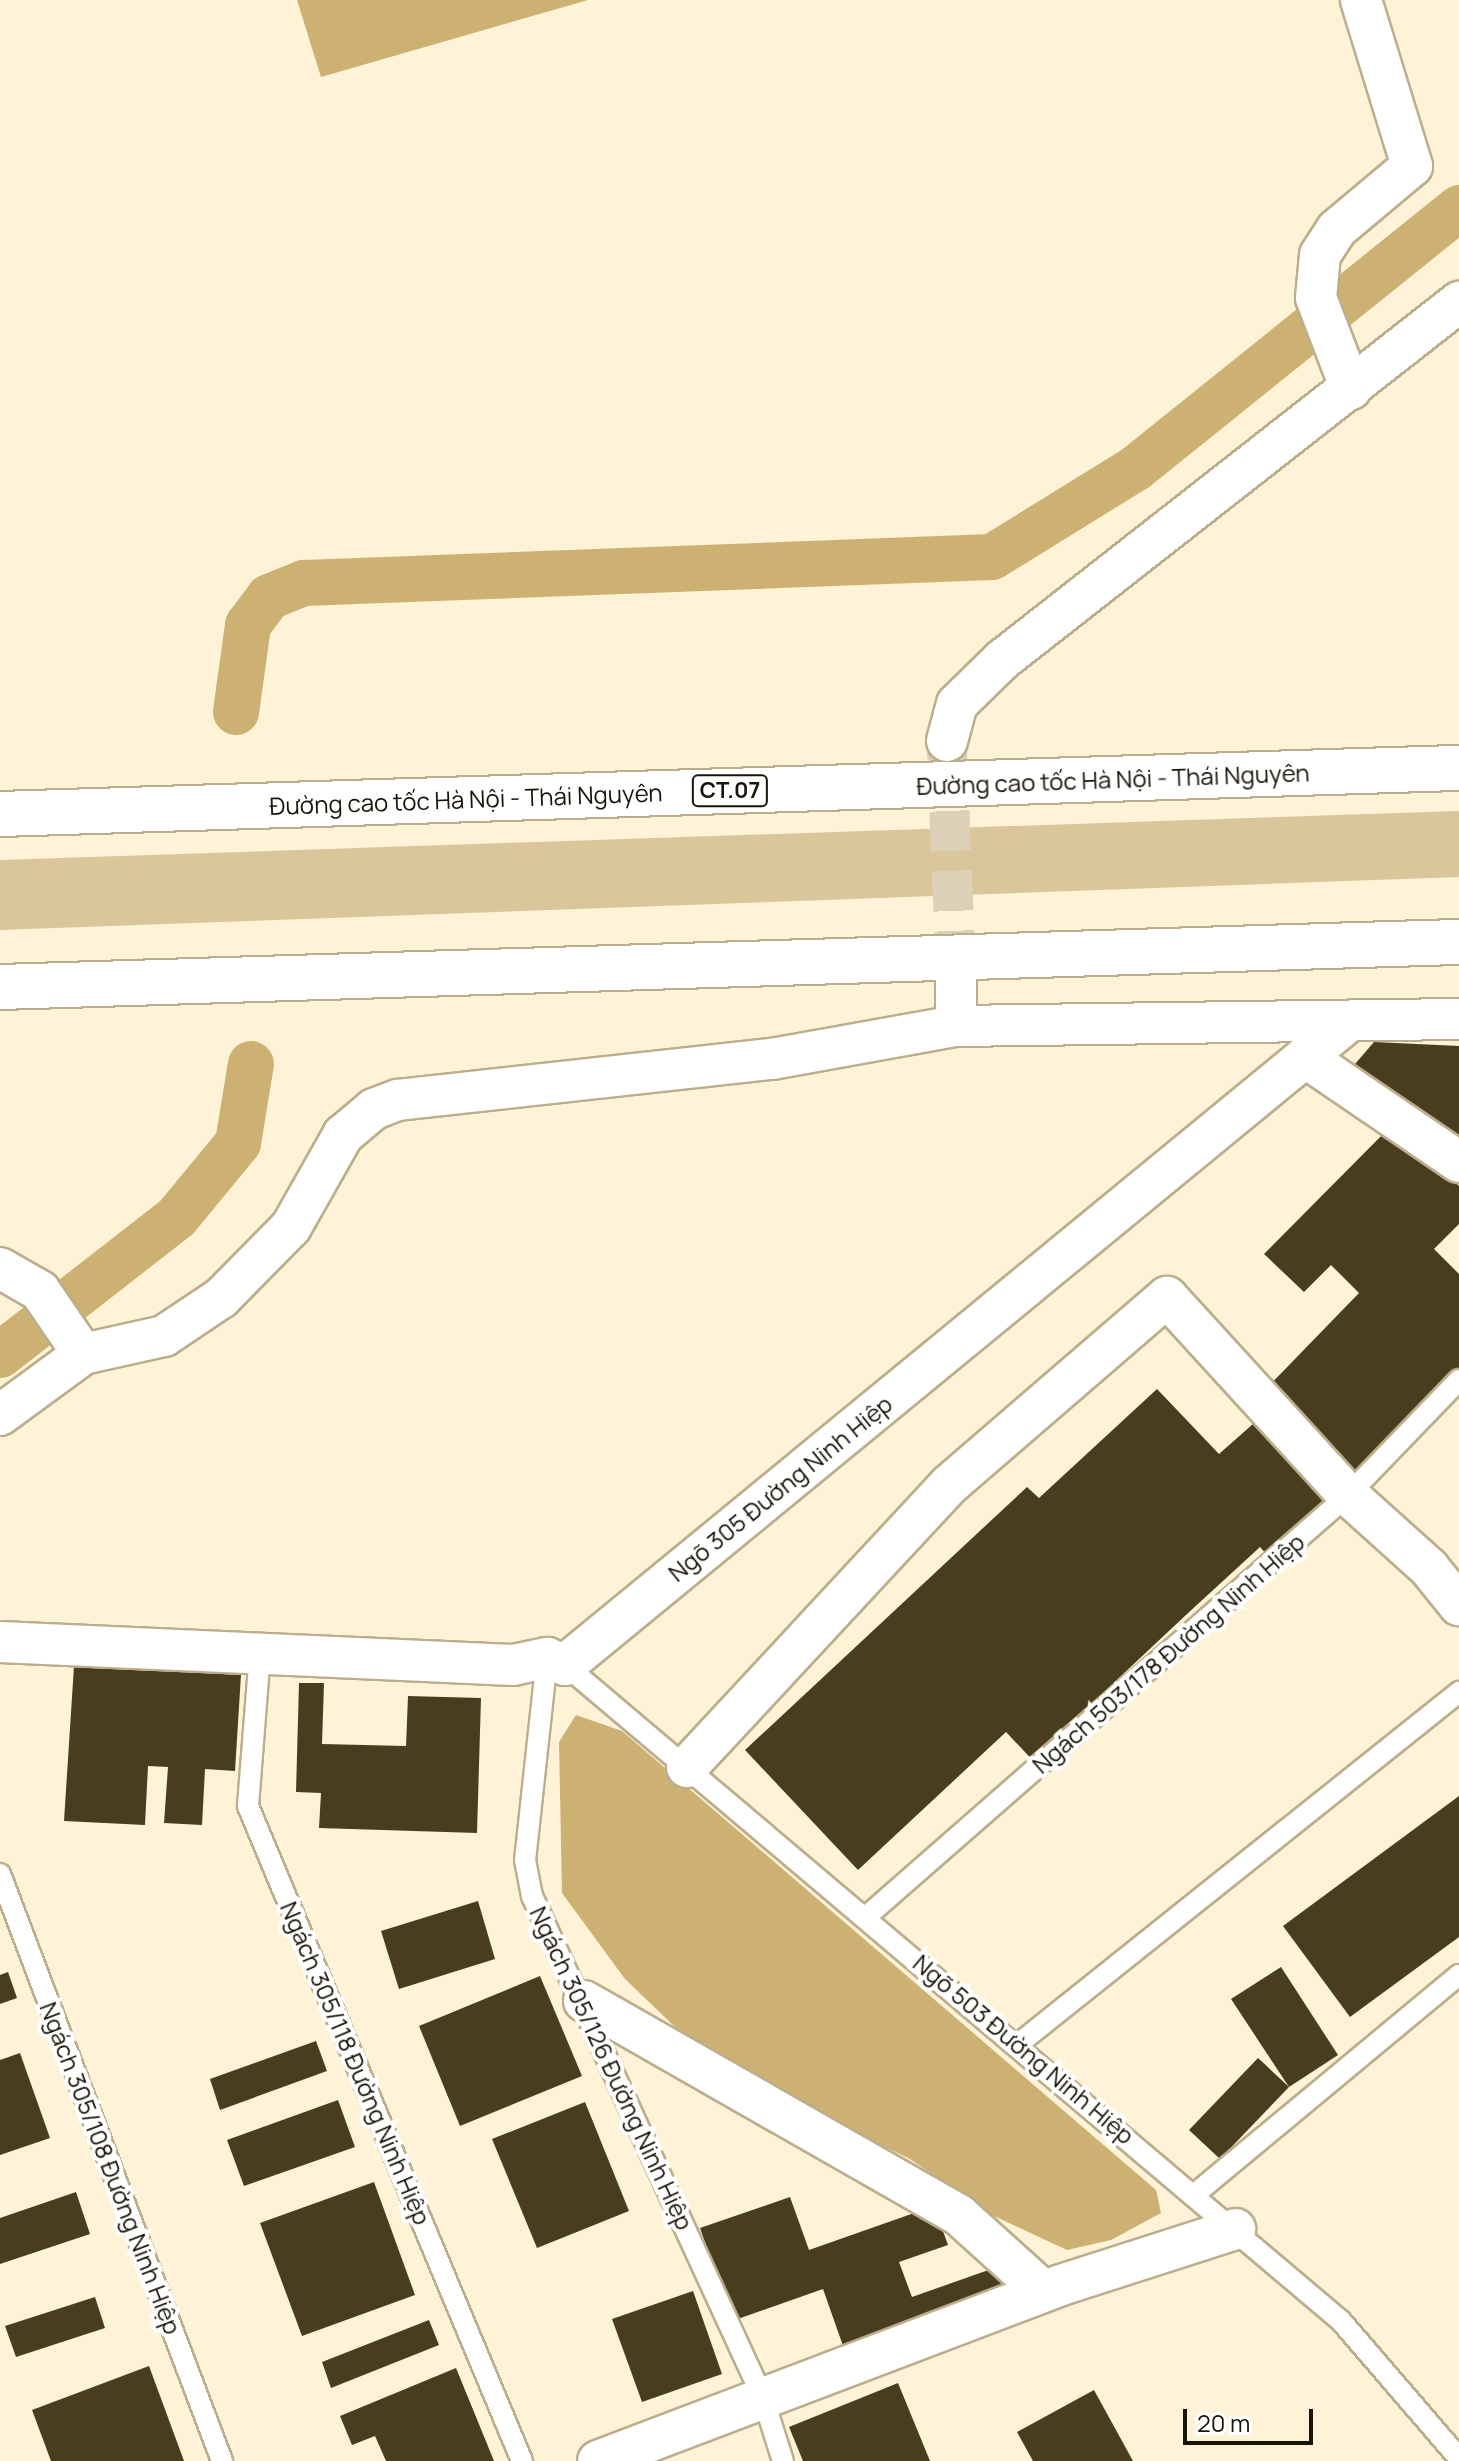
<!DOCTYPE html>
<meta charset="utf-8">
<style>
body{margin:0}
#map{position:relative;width:1459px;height:2461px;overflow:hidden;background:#fef2d7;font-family:Manrope,sans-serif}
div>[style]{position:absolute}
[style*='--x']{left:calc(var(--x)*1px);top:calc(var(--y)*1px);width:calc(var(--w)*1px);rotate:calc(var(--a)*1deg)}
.green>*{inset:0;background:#d9c69a}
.water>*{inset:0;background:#ccb173}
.canal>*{height:46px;margin:-23px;padding:0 23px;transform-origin:23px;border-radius:23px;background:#ccb173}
.building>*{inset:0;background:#493d20}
.street-tunnel>*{height:40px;margin-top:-20px;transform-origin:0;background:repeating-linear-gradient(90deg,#dcd1b8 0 40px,transparent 0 60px)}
.roads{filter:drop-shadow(2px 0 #bcae8d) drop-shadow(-2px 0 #bcae8d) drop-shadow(0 2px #bcae8d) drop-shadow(0 -2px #bcae8d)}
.lane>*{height:20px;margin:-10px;padding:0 10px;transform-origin:10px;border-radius:10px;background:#fff}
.street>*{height:40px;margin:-20px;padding:0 20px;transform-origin:20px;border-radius:20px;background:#fff}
.highway>*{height:44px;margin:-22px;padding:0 22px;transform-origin:22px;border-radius:22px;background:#fff}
span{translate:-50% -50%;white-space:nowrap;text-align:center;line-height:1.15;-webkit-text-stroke:8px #fff;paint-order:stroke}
.shield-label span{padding:2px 6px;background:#fff;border:2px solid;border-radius:6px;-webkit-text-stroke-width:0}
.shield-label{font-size:22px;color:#191408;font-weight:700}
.street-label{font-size:24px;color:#191408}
.scale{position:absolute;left:1183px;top:2409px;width:130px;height:36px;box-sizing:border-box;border:4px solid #191408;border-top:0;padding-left:10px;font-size:24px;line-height:28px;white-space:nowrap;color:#191408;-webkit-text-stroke:6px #fff;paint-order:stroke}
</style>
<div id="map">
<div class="green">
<div style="clip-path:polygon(1459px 811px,1459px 877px,0 930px,0 860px)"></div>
</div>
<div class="water">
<div style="clip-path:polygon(297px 0,588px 0,321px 77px)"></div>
<div style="clip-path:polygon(576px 1715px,622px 1731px,1156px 2190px,1161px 2213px,1111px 2240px,1067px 2250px,994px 2216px,910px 2159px,774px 2093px,697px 2048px,625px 1979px,562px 1893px,559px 1742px)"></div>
</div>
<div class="canal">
<div style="--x:236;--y:712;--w:88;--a:-82.1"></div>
<div style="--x:248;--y:625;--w:35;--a:-53"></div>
<div style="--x:269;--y:597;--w:38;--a:-22"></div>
<div style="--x:304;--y:583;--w:688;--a:-2.16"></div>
<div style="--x:992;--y:557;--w:169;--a:-31.7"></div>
<div style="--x:1136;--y:468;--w:415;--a:-38.8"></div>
<div style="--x:0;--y:1355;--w:224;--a:-37.9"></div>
<div style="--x:177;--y:1217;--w:96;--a:-50.5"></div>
<div style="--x:238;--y:1143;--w:80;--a:-80.7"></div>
</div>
<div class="building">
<div style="clip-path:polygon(1374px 1042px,1459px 1046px,1459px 1148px,1355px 1064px)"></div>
<div style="clip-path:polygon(1394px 1123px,1459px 1186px,1459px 1224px,1434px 1249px,1459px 1274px,1459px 1372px,1357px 1477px,1266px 1389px,1359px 1293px,1331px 1265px,1304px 1292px,1264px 1254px)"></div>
<div style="clip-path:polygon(1157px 1389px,1219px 1454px,1262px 1416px,1334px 1492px,1267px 1555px,1260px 1547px,1187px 1614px,1055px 1738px,1039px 1767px,1006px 1732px,858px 1870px,745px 1750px,1027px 1487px,1039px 1498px)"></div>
<div style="clip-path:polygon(74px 1666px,241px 1675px,235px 1771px,205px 1769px,202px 1825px,164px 1823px,168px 1767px,148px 1766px,145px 1825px,64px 1821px)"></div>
<div style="clip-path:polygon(299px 1683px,324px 1683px,322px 1744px,406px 1746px,408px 1696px,481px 1698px,477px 1833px,319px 1828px,321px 1793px,296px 1792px)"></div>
<div style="clip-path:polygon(1459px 1796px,1459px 1937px,1350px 2017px,1283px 1926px)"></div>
<div style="clip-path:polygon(478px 1901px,495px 1959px,399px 1989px,381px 1931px)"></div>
<div style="clip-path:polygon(1281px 1967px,1338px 2055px,1289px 2087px,1231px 1999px)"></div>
<div style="clip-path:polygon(8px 1972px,17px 1998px,0 2004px,0 1975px)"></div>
<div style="clip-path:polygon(540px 1976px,582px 2076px,460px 2126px,419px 2026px)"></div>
<div style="clip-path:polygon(316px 2041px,327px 2071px,220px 2110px,210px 2079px)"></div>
<div style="clip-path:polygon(20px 2053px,50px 2138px,0 2155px,0 2060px)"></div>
<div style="clip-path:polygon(1258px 2058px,1289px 2087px,1220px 2159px,1189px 2130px)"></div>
<div style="clip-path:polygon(338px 2100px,355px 2147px,244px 2186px,227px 2140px)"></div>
<div style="clip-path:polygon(585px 2102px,629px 2211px,537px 2248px,492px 2139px)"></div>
<div style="clip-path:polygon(374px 2182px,415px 2295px,302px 2336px,260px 2223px)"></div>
<div style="clip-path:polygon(76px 2192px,90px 2234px,0 2264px,0 2218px)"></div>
<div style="clip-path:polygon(790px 2197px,809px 2250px,934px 2206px,948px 2245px,899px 2262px,912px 2297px,997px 2267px,1010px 2304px,848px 2360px,823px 2289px,732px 2321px,700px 2228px)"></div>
<div style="clip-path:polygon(693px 2291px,722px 2374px,642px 2402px,612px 2319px)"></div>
<div style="clip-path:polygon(95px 2297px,105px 2328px,16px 2357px,5px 2326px)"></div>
<div style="clip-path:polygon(429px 2320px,439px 2345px,331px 2388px,322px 2362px)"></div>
<div style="clip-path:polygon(149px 2366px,184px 2461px,51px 2461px,32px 2410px)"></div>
<div style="clip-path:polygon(456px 2368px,494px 2461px,386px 2461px,375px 2436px,352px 2445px,340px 2416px)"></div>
<div style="clip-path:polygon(898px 2383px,930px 2461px,803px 2461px,789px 2427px)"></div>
<div style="clip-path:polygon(1094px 2390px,1133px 2461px,1033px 2461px,1017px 2432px)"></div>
</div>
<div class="street-tunnel">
<div style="--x:947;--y:751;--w:220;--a:87.7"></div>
</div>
<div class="roads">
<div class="lane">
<div style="--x:260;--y:1653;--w:153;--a:94.5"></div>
<div style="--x:248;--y:1806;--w:710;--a:67.3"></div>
<div style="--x:547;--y:1658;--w:203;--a:96.2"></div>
<div style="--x:525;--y:1860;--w:37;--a:79"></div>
<div style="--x:532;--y:1896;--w:553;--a:65.29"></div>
<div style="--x:763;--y:2398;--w:66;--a:72.4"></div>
<div style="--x:565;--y:1665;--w:1016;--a:40.21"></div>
<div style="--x:1341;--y:2321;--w:181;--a:49.3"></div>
<div style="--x:0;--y:1874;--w:628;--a:69.28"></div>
<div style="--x:867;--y:1916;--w:639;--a:-41.19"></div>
<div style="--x:1348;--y:1495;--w:160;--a:-46"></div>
<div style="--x:1017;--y:2045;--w:566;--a:-38.61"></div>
<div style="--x:1195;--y:2194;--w:343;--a:-39.7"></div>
</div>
<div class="street">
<div style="--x:1351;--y:389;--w:97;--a:-111"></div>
<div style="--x:1316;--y:298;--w:43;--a:-84.7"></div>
<div style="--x:1320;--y:255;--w:31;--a:-57"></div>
<div style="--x:1337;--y:229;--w:98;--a:-40"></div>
<div style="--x:1412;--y:166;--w:174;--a:-107.1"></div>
<div style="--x:947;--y:741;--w:38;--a:-75"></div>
<div style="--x:957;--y:704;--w:63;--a:-44.4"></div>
<div style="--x:1002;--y:660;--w:581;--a:-38.07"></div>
<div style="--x:956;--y:1026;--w:503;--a:-0.8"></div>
<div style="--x:1305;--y:1057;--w:186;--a:34.3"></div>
<div style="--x:0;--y:1268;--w:46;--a:29.9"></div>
<div style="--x:40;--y:1291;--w:76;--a:55.7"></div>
<div style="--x:83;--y:1354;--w:83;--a:-12.5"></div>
<div style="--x:164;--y:1336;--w:69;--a:-33.7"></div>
<div style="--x:221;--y:1298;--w:100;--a:-45.4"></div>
<div style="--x:291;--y:1227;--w:106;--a:-60.5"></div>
<div style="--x:343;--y:1135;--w:40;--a:-40"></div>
<div style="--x:374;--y:1109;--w:26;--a:-21"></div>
<div style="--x:398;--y:1100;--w:376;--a:-6.3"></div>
<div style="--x:772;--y:1059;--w:187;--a:-10.2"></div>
<div style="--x:956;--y:1026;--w:55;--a:-90"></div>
<div style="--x:0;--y:1415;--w:103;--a:-36.3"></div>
<div style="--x:0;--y:1642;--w:514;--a:2.57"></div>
<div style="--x:513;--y:1665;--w:35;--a:-12"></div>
<div style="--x:547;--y:1658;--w:19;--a:21"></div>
<div style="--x:565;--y:1665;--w:1013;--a:-39.39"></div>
<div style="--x:687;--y:1767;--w:385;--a:-47.1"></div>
<div style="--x:949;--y:1485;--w:288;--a:-40.8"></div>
<div style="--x:1167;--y:1297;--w:268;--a:47.6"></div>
<div style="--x:1348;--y:1495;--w:109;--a:42"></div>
<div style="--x:1429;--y:1568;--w:48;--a:51"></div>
<div style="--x:584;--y:2001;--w:432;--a:29.7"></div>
<div style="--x:959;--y:2215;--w:113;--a:42.1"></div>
<div style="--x:598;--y:2461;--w:495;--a:-20.8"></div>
<div style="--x:1061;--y:2285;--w:183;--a:-17.8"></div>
</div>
<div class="highway">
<div style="--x:0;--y:814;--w:1460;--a:-1.81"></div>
<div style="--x:0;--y:987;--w:1460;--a:-1.77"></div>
</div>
</div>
<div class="shield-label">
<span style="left:730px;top:791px">CT.07</span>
</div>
<div class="street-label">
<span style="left:1113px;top:779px;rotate:-2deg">Đường cao tốc Hà Nội - Thái Nguyên</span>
<span style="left:466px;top:799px;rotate:-2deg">Đường cao tốc Hà Nội - Thái Nguyên</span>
<span style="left:780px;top:1488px;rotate:-39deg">Ngõ 305 Đường Ninh Hiệp</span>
<span style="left:1168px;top:1653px;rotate:-41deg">Ngách 503/178 Đường Ninh Hiệp</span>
<span style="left:1024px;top:2049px;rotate:40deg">Ngõ 503 Đường Ninh Hiệp</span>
<span style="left:356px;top:2063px;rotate:67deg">Ngách 305/118 Đường Ninh Hiệp</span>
<span style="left:612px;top:2068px;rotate:65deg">Ngách 305/126 Đường Ninh Hiệp</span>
<span style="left:111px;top:2168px;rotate:69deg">Ngách 305/108 Đường Ninh Hiệp</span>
</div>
<div class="scale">20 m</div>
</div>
